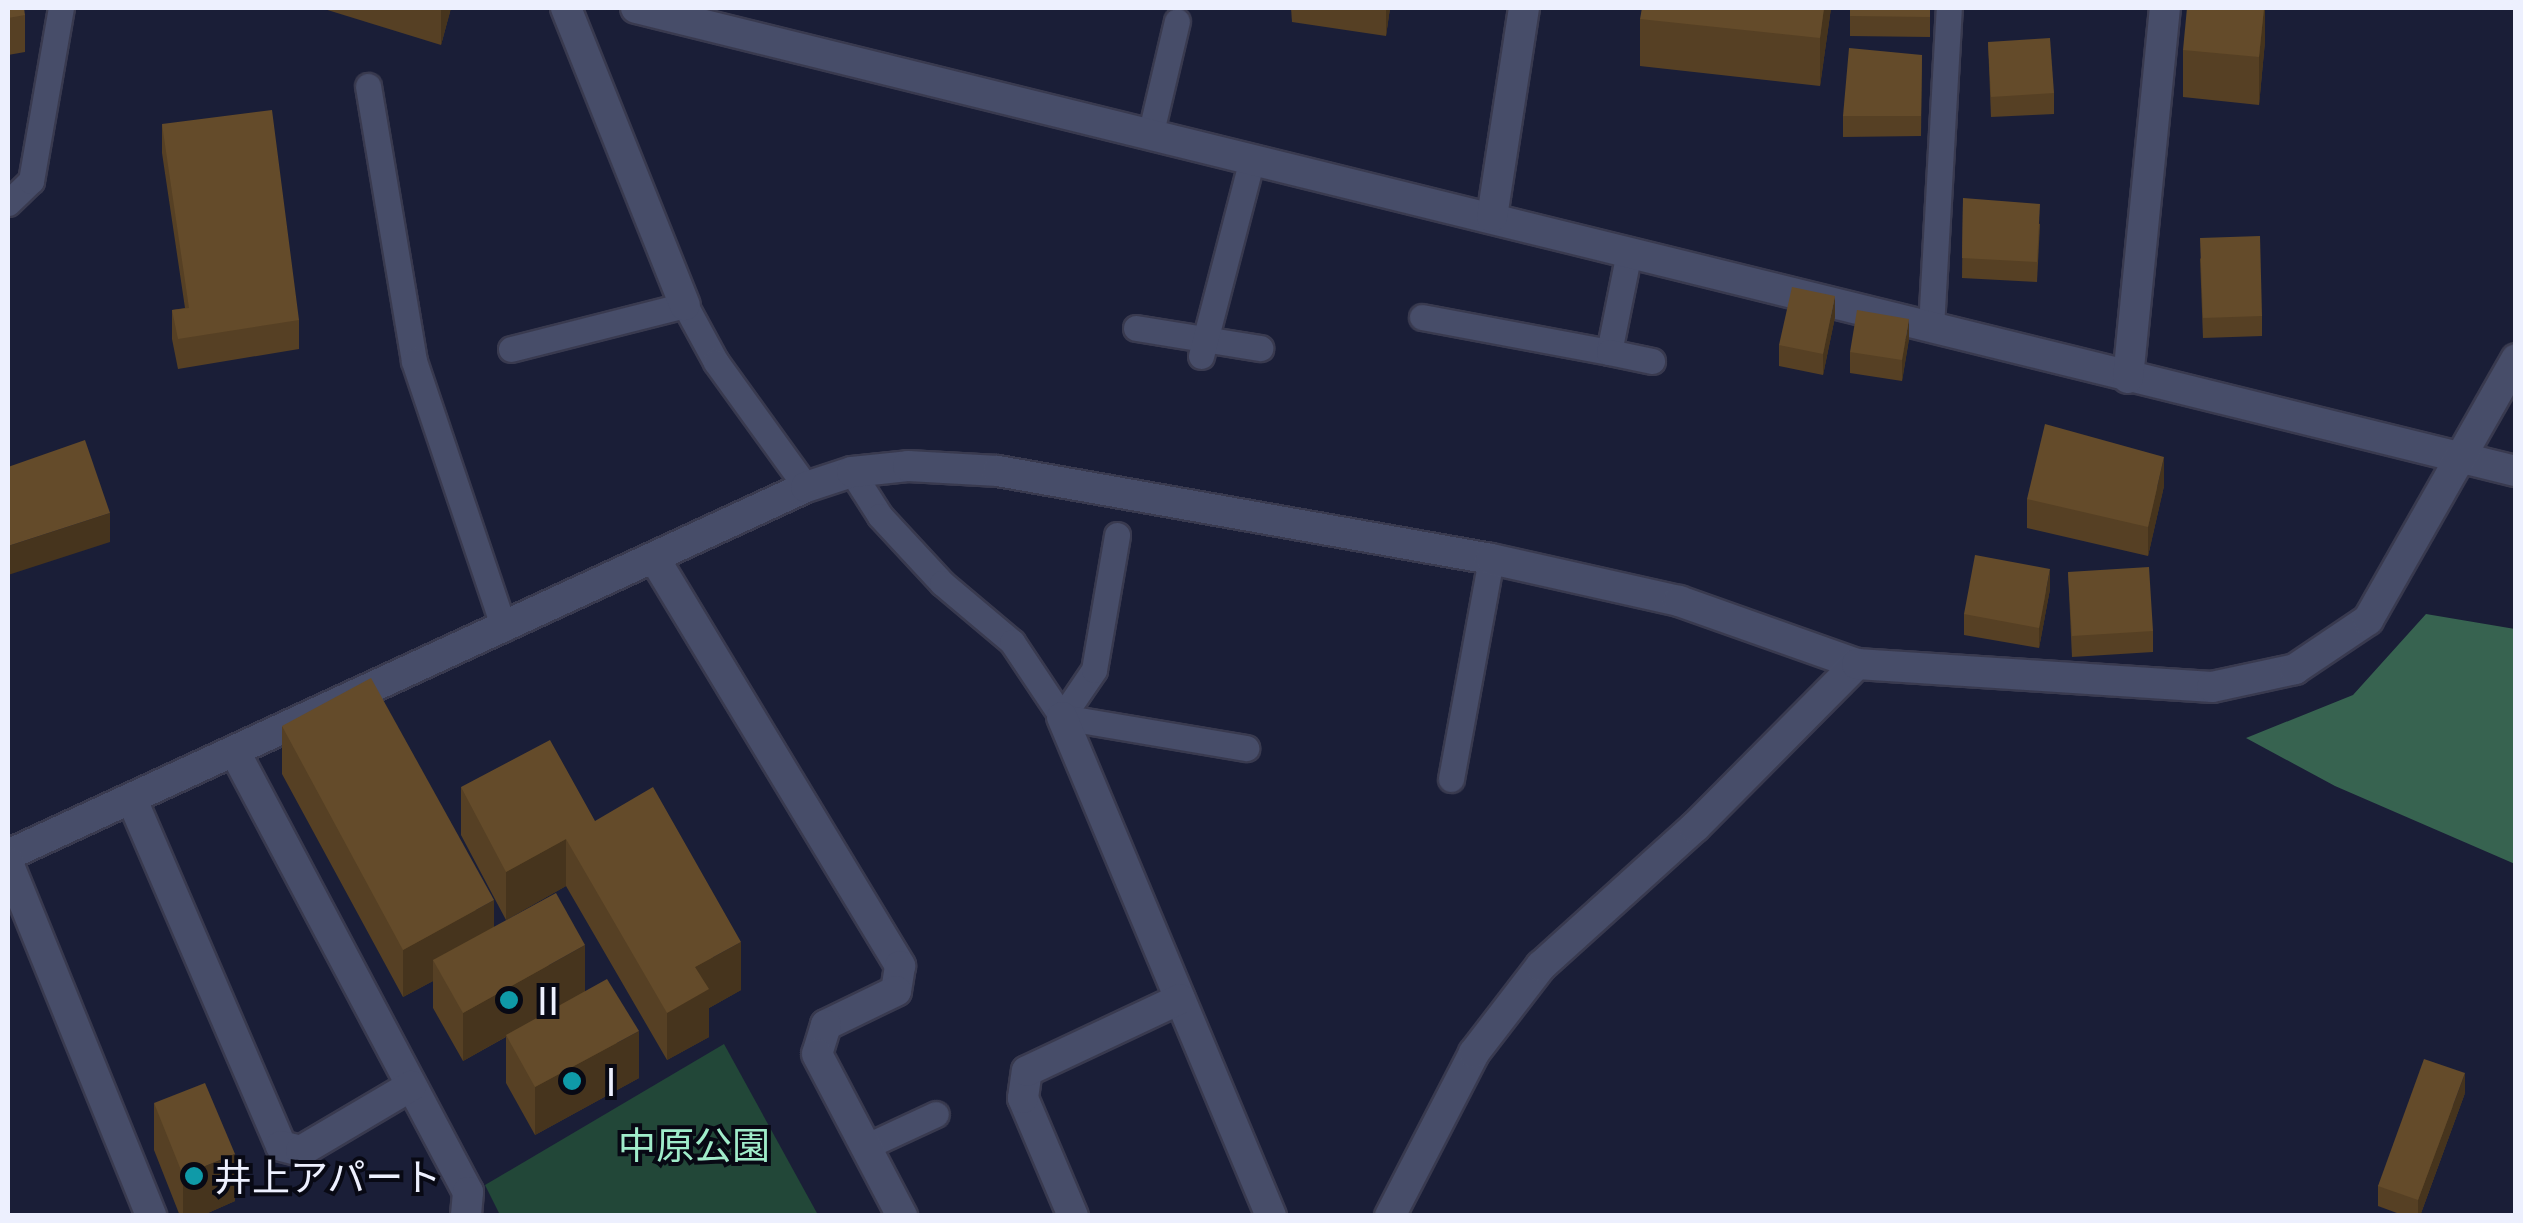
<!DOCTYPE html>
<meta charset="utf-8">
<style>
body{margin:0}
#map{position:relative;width:2523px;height:1223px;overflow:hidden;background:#1a1e37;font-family:Commissioner,"Noto Sans JP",sans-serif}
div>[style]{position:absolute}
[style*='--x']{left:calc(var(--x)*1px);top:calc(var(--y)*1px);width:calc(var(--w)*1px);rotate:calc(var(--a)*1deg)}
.green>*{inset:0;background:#224738}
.forest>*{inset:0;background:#376350}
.roads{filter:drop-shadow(2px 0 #393a4f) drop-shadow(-2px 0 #393a4f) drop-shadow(0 2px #393a4f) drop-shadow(0 -2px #393a4f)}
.service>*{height:25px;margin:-12.5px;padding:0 12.5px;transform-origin:12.5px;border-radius:12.5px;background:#474d69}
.minor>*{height:30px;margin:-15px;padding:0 15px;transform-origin:15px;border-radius:15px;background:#474d69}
.wall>*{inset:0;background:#564024}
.shaded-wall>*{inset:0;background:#46341d}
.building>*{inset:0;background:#644b2a}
.dots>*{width:28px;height:28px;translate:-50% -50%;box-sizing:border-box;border:5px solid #080914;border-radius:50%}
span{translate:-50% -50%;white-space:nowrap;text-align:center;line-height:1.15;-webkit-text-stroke:8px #080914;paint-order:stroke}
.poi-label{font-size:38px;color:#edf0fe}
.left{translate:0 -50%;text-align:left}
.park-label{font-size:38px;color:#a0ecca}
.frame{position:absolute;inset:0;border:10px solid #edf0fe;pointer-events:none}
</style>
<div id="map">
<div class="green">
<div style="clip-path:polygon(724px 1044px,818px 1215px,500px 1215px,485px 1185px)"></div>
</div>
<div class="forest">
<div style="clip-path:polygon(2426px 614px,2515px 629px,2515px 864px,2335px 786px,2246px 738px,2353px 695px)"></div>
</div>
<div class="roads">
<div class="service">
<div style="--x:368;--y:86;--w:279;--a:80.5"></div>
<div style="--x:414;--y:361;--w:282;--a:71.4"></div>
<div style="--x:1150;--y:136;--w:118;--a:-76.8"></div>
<div style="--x:8;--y:203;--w:32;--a:-44"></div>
<div style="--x:31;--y:181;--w:176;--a:-80.2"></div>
<div style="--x:1422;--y:317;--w:190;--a:10.6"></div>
<div style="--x:1609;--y:352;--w:102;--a:-78.7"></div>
<div style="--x:1931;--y:327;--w:320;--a:-86.8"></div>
<div style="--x:1136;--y:328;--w:126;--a:9.2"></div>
<div style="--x:511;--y:349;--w:179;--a:-14.2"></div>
<div style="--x:685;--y:305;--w:65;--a:61.5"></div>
<div style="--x:716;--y:362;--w:154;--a:54.2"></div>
<div style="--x:1609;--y:352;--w:44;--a:11.8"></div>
<div style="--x:1201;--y:356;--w:200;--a:-75.5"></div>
<div style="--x:852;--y:472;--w:52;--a:57.5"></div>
<div style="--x:880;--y:516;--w:91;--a:47.2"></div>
<div style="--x:942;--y:583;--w:92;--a:40.1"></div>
<div style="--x:1012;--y:642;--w:90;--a:56.3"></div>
<div style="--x:1062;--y:717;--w:57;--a:-55.8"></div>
<div style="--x:1094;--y:670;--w:137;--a:-80.3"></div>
<div style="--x:1062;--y:717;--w:187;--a:9.6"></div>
<div style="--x:1451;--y:779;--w:224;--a:-79.7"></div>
<div style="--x:865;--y:1147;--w:78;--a:-24.9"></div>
</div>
<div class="minor">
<div style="--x:566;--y:8;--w:320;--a:68.2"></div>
<div style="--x:636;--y:8;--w:1936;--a:13.84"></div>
<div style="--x:1492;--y:217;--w:211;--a:-81.3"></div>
<div style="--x:2128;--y:378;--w:372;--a:-84.3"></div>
<div style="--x:656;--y:561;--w:473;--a:58.9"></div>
<div style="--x:900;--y:966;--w:25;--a:99"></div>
<div style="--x:896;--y:991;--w:78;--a:154.1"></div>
<div style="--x:826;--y:1025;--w:30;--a:107"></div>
<div style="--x:817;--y:1054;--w:183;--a:62.3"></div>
<div style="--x:1062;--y:717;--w:541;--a:67.27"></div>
<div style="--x:235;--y:752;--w:498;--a:62.1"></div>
<div style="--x:468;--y:1192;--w:24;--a:95"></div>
<div style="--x:133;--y:802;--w:374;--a:66.7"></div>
<div style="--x:281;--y:1146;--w:21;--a:14"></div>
<div style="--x:301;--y:1151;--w:128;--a:-30.6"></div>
<div style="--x:8;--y:855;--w:879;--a:-24.76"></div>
<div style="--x:806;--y:487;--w:48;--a:-18.1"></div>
<div style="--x:852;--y:472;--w:56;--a:-6.1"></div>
<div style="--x:908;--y:466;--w:90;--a:3.2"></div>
<div style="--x:998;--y:471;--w:501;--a:10.12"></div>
<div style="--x:1491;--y:559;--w:193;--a:12.6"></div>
<div style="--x:1679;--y:601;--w:189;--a:19.5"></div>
<div style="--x:8;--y:863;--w:381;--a:67.9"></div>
<div style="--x:1073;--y:1216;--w:128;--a:-113"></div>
<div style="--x:1023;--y:1098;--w:27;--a:-82"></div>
<div style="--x:1027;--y:1071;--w:169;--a:-25.2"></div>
<div style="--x:1390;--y:1216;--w:183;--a:-62.7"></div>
<div style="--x:1474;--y:1053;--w:110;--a:-52.4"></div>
<div style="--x:1541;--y:966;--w:207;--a:-42.1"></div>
<div style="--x:1695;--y:827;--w:230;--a:-45.2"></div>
<div style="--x:1857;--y:664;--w:356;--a:3.7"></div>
<div style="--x:2212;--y:687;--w:85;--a:-12.2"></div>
<div style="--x:2295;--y:669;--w:88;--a:-33.9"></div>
<div style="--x:2368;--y:620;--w:300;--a:-60.4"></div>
</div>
</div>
<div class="wall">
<div style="clip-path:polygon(8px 8px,25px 15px,25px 52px,8px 55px)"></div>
<div style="clip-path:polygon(321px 8px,451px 8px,441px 45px)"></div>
<div style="clip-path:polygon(1291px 8px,1390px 8px,1386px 36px,1292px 22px)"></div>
<div style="clip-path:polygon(1831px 8px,1820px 86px,1640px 66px,1640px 19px)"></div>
<div style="clip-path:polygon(1850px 8px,1930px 8px,1930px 37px,1850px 36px)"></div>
<div style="clip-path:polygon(2265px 8px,2265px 41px,2259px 105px,2183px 97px,2183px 50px)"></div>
<div style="clip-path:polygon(1988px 42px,2054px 93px,2054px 114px,1991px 117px)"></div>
<div style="clip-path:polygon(1922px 55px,1921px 136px,1843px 137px,1843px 116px)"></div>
<div style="clip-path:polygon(162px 124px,299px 320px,299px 349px,178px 369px,172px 339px,172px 310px,185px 308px,162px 153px)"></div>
<div style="clip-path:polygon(1963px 198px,2040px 224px,2037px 282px,1962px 278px)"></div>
<div style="clip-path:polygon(2200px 258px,2262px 316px,2262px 336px,2203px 338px)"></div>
<div style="clip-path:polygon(1835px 317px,1823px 375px,1779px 366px,1779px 345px)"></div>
<div style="clip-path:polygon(1909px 339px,1902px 381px,1850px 373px,1850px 352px)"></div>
<div style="clip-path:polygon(2164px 486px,2148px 556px,2027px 528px,2027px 499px)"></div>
<div style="clip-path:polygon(2068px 572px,2153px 631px,2153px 652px,2072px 657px)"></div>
<div style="clip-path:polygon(2050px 589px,2039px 648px,1964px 635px,1964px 614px)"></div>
<div style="clip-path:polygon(282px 726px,494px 927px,585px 991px,639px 1078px,535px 1135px,506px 1083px,506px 1037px,463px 1061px,433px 1008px,433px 981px,403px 997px,282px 774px)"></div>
<div style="clip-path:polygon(461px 787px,595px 821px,741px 990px,709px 1008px,709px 1037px,667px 1060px,566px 886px,506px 920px,461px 835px)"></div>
<div style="clip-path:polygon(2465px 1093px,2420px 1216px,2405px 1216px,2378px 1206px,2378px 1186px)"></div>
<div style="clip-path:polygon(154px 1103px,235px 1201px,201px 1216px,180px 1216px,154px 1150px)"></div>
</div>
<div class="shaded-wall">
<div style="clip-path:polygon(441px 8px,451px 8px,441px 45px)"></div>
<div style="clip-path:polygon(1386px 8px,1390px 8px,1386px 36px)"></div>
<div style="clip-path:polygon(1824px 8px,1831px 8px,1820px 86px,1820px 38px)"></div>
<div style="clip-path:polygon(2264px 8px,2265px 8px,2265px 41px,2259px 105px,2259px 57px)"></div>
<div style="clip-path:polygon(1835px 296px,1835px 317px,1823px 375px,1823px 354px)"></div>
<div style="clip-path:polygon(1909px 319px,1909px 339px,1902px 381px,1902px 360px)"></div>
<div style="clip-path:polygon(2164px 457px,2164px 486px,2148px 556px,2148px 527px)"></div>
<div style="clip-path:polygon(110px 513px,110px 542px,8px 575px,8px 546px)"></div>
<div style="clip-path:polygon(2050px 569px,2050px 589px,2039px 648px,2039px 628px)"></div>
<div style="clip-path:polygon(566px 839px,566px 886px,506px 920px,506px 872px)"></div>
<div style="clip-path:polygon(494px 900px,494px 948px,433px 960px,433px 981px,403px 997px,403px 950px)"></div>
<div style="clip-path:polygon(741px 942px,741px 990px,709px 1008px,709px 1037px,667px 1060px,667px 1013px,695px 967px)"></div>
<div style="clip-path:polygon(585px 945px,585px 992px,463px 1061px,463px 1013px)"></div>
<div style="clip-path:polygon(639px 1031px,639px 1078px,535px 1135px,535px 1087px)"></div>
<div style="clip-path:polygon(2465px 1073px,2465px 1093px,2420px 1216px,2418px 1216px,2418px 1200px)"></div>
<div style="clip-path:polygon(235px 1154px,235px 1201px,201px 1216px,183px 1216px,183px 1175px)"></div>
</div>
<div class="building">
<div style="clip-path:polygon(8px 8px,24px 8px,25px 15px,8px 18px)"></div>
<div style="clip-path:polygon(1642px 8px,1824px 8px,1820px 38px,1640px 19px)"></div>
<div style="clip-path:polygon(1850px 8px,1930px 8px,1930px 17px,1850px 16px)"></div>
<div style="clip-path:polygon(2187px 8px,2264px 8px,2259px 57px,2183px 50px)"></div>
<div style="clip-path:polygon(2050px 38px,2054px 93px,1991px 97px,1988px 42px)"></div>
<div style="clip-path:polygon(1849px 48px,1922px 55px,1921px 116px,1843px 116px)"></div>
<div style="clip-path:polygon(272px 110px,299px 320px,178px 339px,172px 310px,189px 308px,162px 124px)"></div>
<div style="clip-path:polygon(1963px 198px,2040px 204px,2037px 262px,1962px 258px)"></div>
<div style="clip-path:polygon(2260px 236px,2262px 316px,2203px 318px,2200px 238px)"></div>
<div style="clip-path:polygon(1792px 287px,1835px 296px,1823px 354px,1779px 345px)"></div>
<div style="clip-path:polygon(1857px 310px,1909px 319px,1902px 360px,1850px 352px)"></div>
<div style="clip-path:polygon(2045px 424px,2164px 457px,2148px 527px,2027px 499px)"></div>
<div style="clip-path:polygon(85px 440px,110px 513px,8px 546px,8px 467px)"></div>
<div style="clip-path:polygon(1975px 555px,2050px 569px,2039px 628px,1964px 614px)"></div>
<div style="clip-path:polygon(2149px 567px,2153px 631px,2072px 636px,2068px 572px)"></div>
<div style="clip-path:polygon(371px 678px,494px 900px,403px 950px,282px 726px)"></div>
<div style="clip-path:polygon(550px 740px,595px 821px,653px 787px,741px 942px,695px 967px,709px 989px,667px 1013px,566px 839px,506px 872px,461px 787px)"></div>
<div style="clip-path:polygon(556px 893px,585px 945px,463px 1013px,433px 960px)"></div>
<div style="clip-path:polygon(607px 979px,639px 1031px,535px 1087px,506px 1035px)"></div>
<div style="clip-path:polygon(2424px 1059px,2465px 1073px,2418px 1200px,2378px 1186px)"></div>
<div style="clip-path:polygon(205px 1083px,235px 1154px,183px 1175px,154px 1103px)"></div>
</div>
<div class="dots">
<div style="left:509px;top:1000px;background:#0f9aa8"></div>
<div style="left:572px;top:1081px;background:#0f9aa8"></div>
<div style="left:194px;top:1176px;background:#0f9aa8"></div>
</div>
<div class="poi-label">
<span class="left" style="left:529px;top:1000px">Ⅱ</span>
<span class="left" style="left:592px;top:1081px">Ⅰ</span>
<span class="left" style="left:214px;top:1176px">井上アパート</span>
</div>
<div class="park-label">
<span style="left:694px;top:1144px">中原公園</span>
</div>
<div class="frame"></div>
</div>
